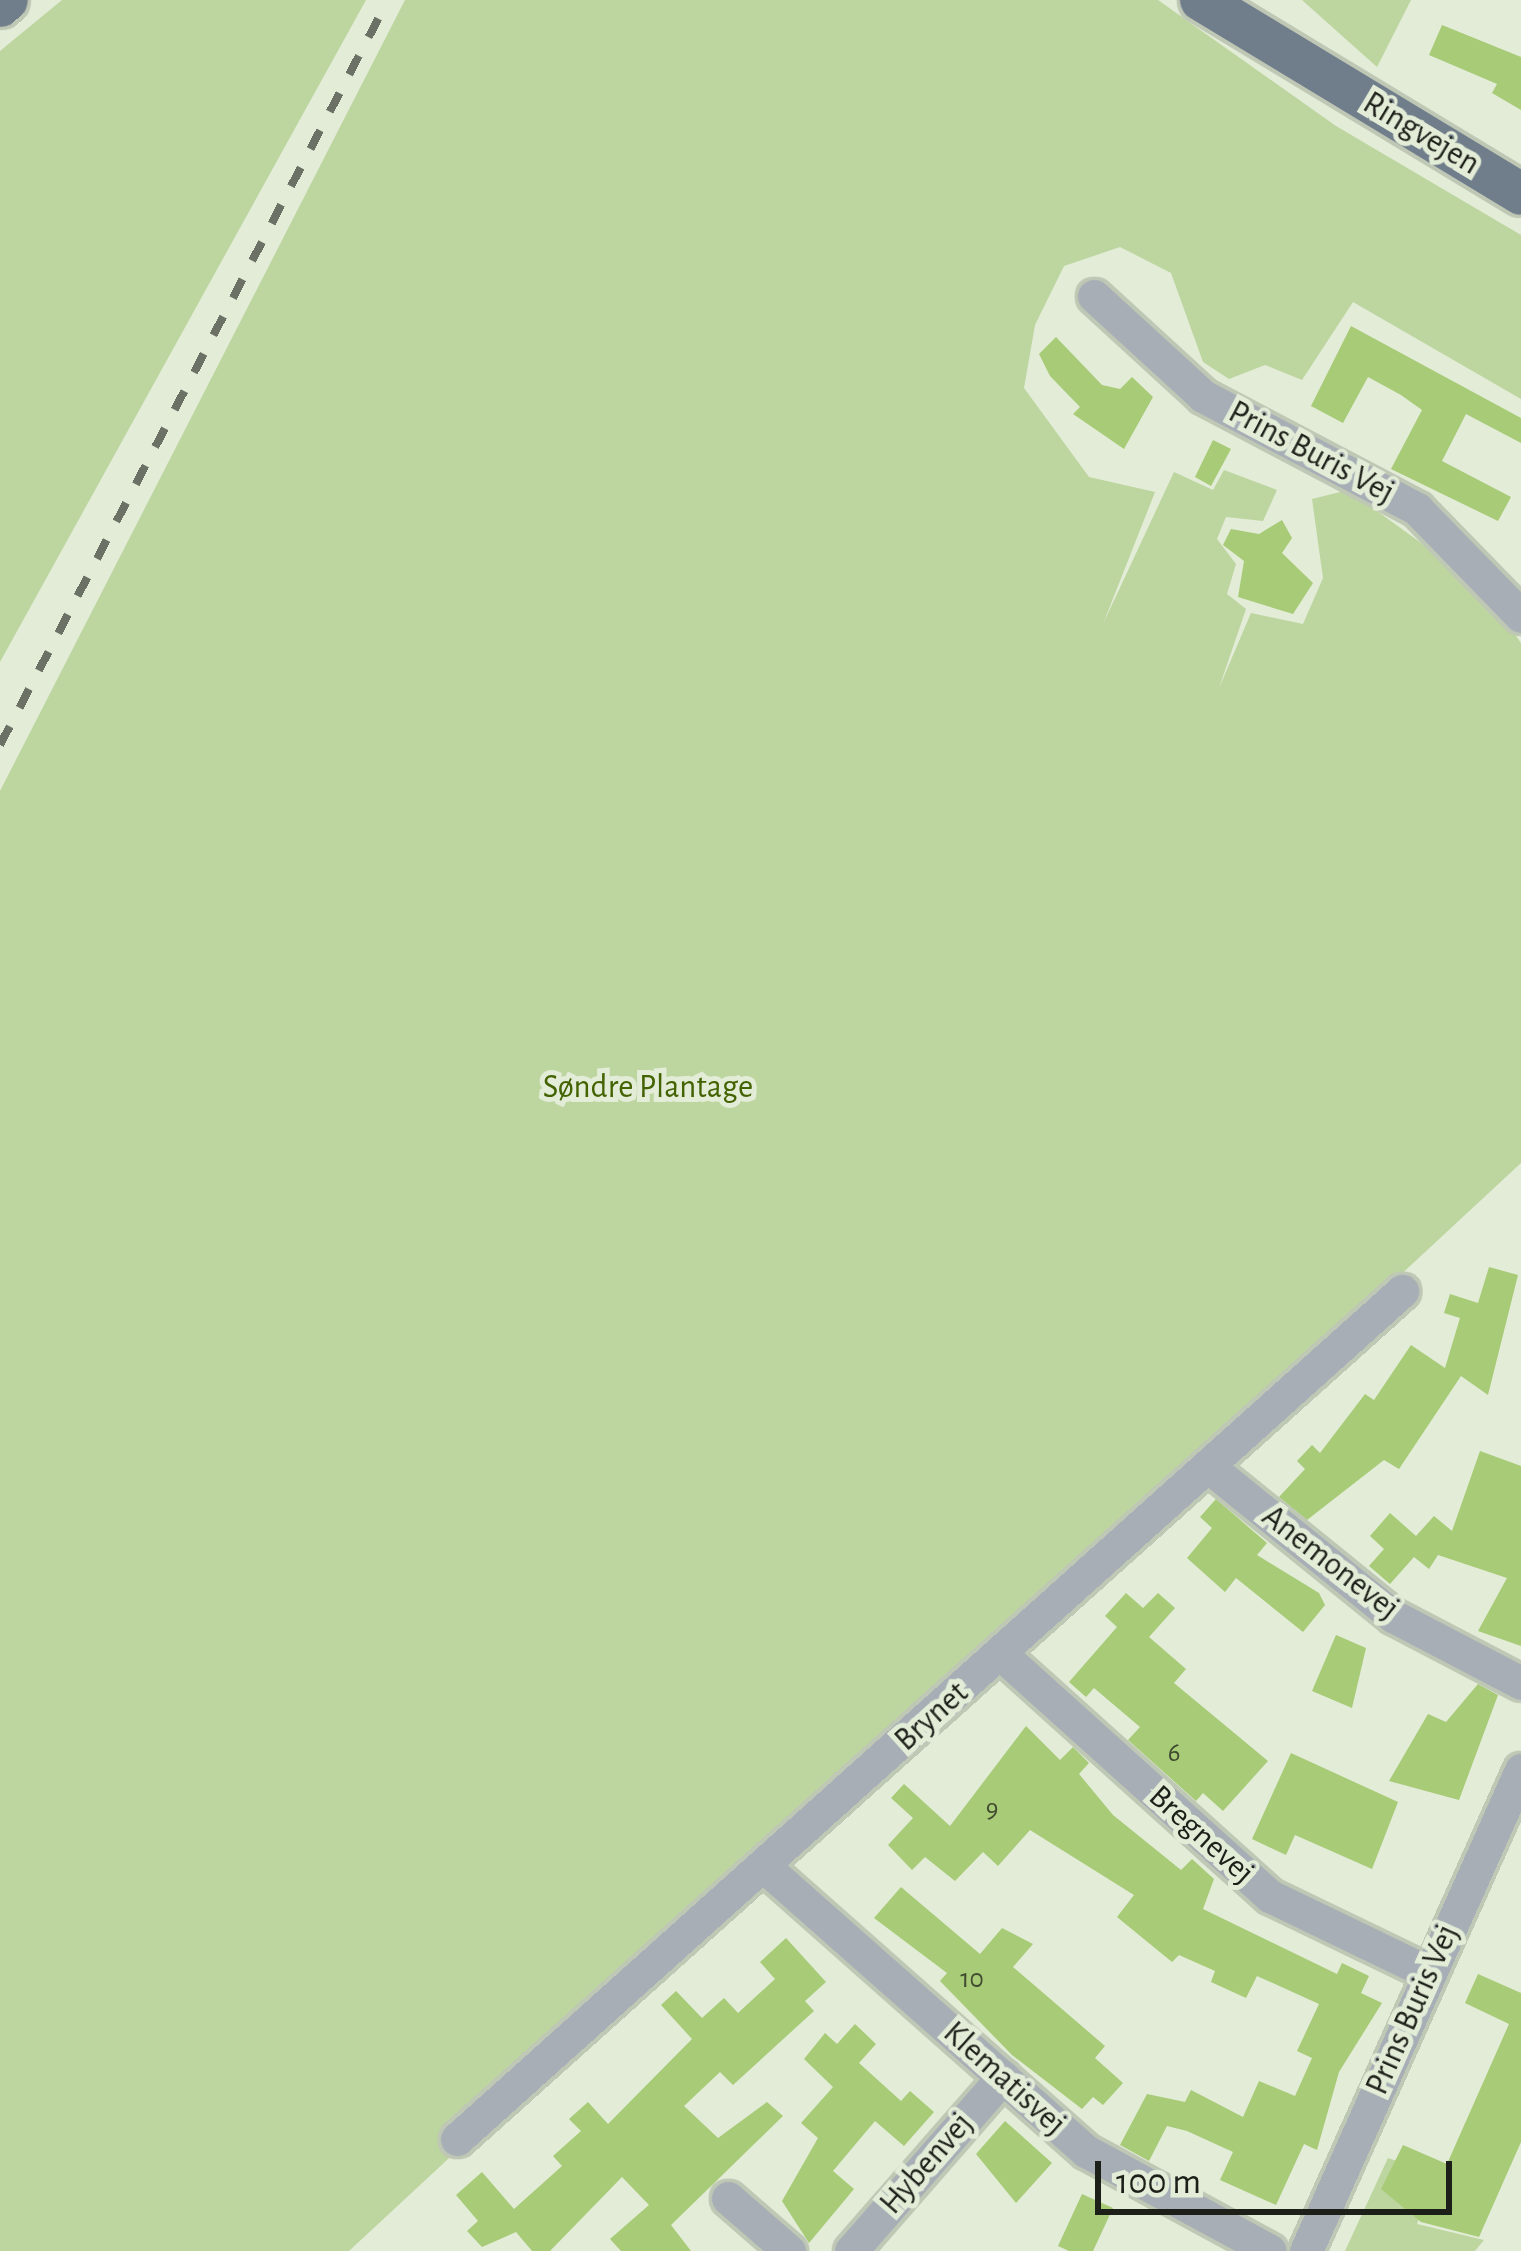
<!DOCTYPE html>
<meta charset="utf-8">
<style>
body{margin:0}
#map{position:relative;width:1521px;height:2251px;overflow:hidden;background:#e2ecd7;font-family:"Alegreya Sans",sans-serif}
div>[style]{position:absolute}
[style*='--x']{left:calc(var(--x)*1px);top:calc(var(--y)*1px);width:calc(var(--w)*1px);rotate:calc(var(--a)*1deg)}
.green>*{inset:0;background:#bdd59f}
.building>*{inset:0;background:#a7cb76}
.roads{filter:drop-shadow(3px 0 #bfc7b5) drop-shadow(-3px 0 #bfc7b5) drop-shadow(0 3px #bfc7b5) drop-shadow(0 -3px #bfc7b5)}
.minor>*{height:33px;margin:-16.5px;padding:0 16.5px;transform-origin:16.5px;border-radius:16.5px;background:#a7aeb5}
.major>*{height:42px;margin:-21px;padding:0 21px;transform-origin:21px;border-radius:21px;background:#707d8a}
.rail>*{height:8px;margin-top:-4px;transform-origin:0;background:repeating-linear-gradient(90deg,#6b7164 0 21px,transparent 0 42px)}
span{translate:-50% -50%;white-space:nowrap;text-align:center;line-height:1.15;-webkit-text-stroke:10px #e2ecd7;paint-order:stroke}
.number-label{font-size:27px;color:#404b30}
.number-label span{-webkit-text-stroke-width:0}
.street-label{font-size:33px;color:#1d2019}
.park-label{font-size:33px;color:#436200}
.scale{position:absolute;left:1095px;top:2161px;width:357px;height:54px;box-sizing:border-box;border:6px solid #1d2019;border-top:0;padding-left:15px;font-size:36px;line-height:42px;white-space:nowrap;color:#1d2019;-webkit-text-stroke:9px #e2ecd7;paint-order:stroke}
</style>
<div id="map">
<div class="green">
<div style="clip-path:polygon(62px 0,366px 0,0 662px,0 51px)"></div>
<div style="clip-path:polygon(405px 0,1158px 0,1336px 126px,1521px 235px,1521px 399px,1353px 302px,1302px 380px,1265px 365px,1229px 379px,1203px 362px,1171px 273px,1120px 247px,1064px 266px,1035px 325px,1024px 388px,1089px 477px,1155px 492px,1103px 624px,1174px 472px,1213px 490px,1224px 470px,1277px 490px,1263px 521px,1226px 517px,1217px 539px,1236px 564px,1227px 594px,1246px 609px,1219px 688px,1251px 613px,1303px 624px,1323px 578px,1312px 499px,1348px 490px,1482px 587px,1521px 643px,1521px 1163px,349px 2251px,0 2251px,0 791px)"></div>
<div style="clip-path:polygon(1302px 0,1411px 0,1377px 67px)"></div>
<div style="clip-path:polygon(1388px 2158px,1436px 2174px,1417px 2224px,1484px 2240px,1475px 2251px,1345px 2251px)"></div>
</div>
<div class="building">
<div style="clip-path:polygon(1442px 25px,1521px 57px,1521px 110px,1492px 93px,1497px 84px,1429px 55px)"></div>
<div style="clip-path:polygon(1351px 326px,1521px 418px,1521px 443px,1466px 414px,1442px 461px,1511px 497px,1498px 521px,1391px 469px,1422px 410px,1401px 395px,1368px 377px,1343px 423px,1311px 406px)"></div>
<div style="clip-path:polygon(1056px 337px,1102px 385px,1120px 389px,1132px 377px,1153px 397px,1124px 449px,1073px 414px,1080px 407px,1050px 376px,1039px 354px)"></div>
<div style="clip-path:polygon(1213px 440px,1231px 449px,1211px 486px,1195px 477px)"></div>
<div style="clip-path:polygon(1282px 520px,1292px 538px,1282px 553px,1313px 583px,1293px 614px,1238px 597px,1244px 561px,1223px 545px,1231px 529px,1259px 534px)"></div>
<div style="clip-path:polygon(1489px 1267px,1518px 1275px,1488px 1395px,1461px 1376px,1399px 1469px,1384px 1460px,1307px 1520px,1279px 1497px,1305px 1469px,1297px 1461px,1312px 1445px,1320px 1453px,1365px 1394px,1374px 1400px,1411px 1345px,1445px 1368px,1460px 1318px,1444px 1313px,1450px 1294px,1478px 1303px)"></div>
<div style="clip-path:polygon(1480px 1451px,1521px 1466px,1521px 1646px,1478px 1631px,1507px 1578px,1438px 1555px,1429px 1569px,1414px 1557px,1390px 1584px,1369px 1566px,1384px 1549px,1370px 1536px,1390px 1513px,1416px 1536px,1434px 1516px,1452px 1531px)"></div>
<div style="clip-path:polygon(1216px 1499px,1267px 1543px,1257px 1555px,1319px 1593px,1325px 1605px,1303px 1632px,1236px 1578px,1225px 1592px,1187px 1558px,1212px 1528px,1200px 1517px)"></div>
<div style="clip-path:polygon(1126px 1593px,1143px 1608px,1158px 1593px,1175px 1608px,1149px 1637px,1186px 1669px,1174px 1683px,1268px 1761px,1223px 1811px,1203px 1793px,1196px 1801px,1128px 1740px,1140px 1727px,1094px 1688px,1086px 1697px,1069px 1682px,1117px 1627px,1105px 1616px)"></div>
<div style="clip-path:polygon(1336px 1635px,1366px 1648px,1352px 1708px,1312px 1691px)"></div>
<div style="clip-path:polygon(1478px 1684px,1498px 1695px,1459px 1800px,1389px 1781px,1428px 1714px,1446px 1722px)"></div>
<div style="clip-path:polygon(1026px 1726px,1060px 1760px,1073px 1747px,1089px 1763px,1079px 1774px,1113px 1815px,1181px 1870px,1192px 1859px,1214px 1879px,1203px 1909px,1337px 1974px,1342px 1963px,1369px 1976px,1361px 1993px,1382px 2003px,1339px 2072px,1317px 2150px,1304px 2144px,1276px 2205px,1220px 2180px,1233px 2152px,1187px 2131px,1167px 2126px,1149px 2161px,1120px 2145px,1147px 2094px,1185px 2102px,1191px 2090px,1243px 2117px,1259px 2081px,1295px 2096px,1312px 2058px,1297px 2051px,1319px 2004px,1257px 1976px,1246px 1998px,1211px 1982px,1215px 1971px,1179px 1955px,1172px 1962px,1117px 1917px,1134px 1895px,1030px 1830px,998px 1866px,983px 1852px,955px 1881px,925px 1857px,912px 1870px,888px 1845px,913px 1818px,891px 1798px,904px 1784px,950px 1826px)"></div>
<div style="clip-path:polygon(1291px 1753px,1398px 1802px,1372px 1869px,1295px 1835px,1286px 1855px,1252px 1839px)"></div>
<div style="clip-path:polygon(901px 1887px,980px 1954px,1002px 1928px,1033px 1944px,1013px 1967px,1105px 2046px,1095px 2058px,1123px 2083px,1103px 2105px,1093px 2097px,1082px 2109px,1012px 2055px,940px 1981px,947px 1973px,874px 1918px)"></div>
<div style="clip-path:polygon(786px 1938px,826px 1982px,805px 2001px,814px 2011px,733px 2085px,720px 2072px,684px 2106px,718px 2138px,767px 2102px,783px 2116px,671px 2225px,691px 2251px,621px 2251px,610px 2239px,649px 2205px,622px 2177px,550px 2251px,532px 2251px,516px 2232px,482px 2247px,467px 2231px,478px 2221px,456px 2195px,482px 2172px,514px 2209px,562px 2166px,553px 2156px,581px 2131px,569px 2119px,588px 2102px,608px 2124px,692px 2039px,661px 2005px,676px 1991px,702px 2018px,724px 1998px,738px 2013px,775px 1979px,760px 1962px)"></div>
<div style="clip-path:polygon(1478px 1974px,1521px 1993px,1521px 2142px,1479px 2237px,1421px 2222px,1381px 2189px,1403px 2145px,1447px 2164px,1509px 2024px,1465px 2003px)"></div>
<div style="clip-path:polygon(855px 2024px,876px 2044px,859px 2063px,901px 2101px,910px 2091px,934px 2112px,904px 2146px,875px 2121px,833px 2171px,854px 2189px,809px 2243px,782px 2201px,818px 2138px,801px 2123px,833px 2087px,804px 2059px,825px 2033px,837px 2044px)"></div>
<div style="clip-path:polygon(1005px 2121px,1052px 2163px,1016px 2203px,976px 2154px)"></div>
<div style="clip-path:polygon(1082px 2194px,1113px 2208px,1093px 2251px,1069px 2251px,1058px 2246px)"></div>
</div>
<div class="roads">
<div class="minor">
<div style="--x:1094;--y:296;--w:148;--a:42.5"></div>
<div style="--x:1203;--y:396;--w:242;--a:27.8"></div>
<div style="--x:1417;--y:509;--w:149;--a:45.8"></div>
<div style="--x:1209;--y:1467;--w:237;--a:39"></div>
<div style="--x:1393;--y:1616;--w:144;--a:27.6"></div>
<div style="--x:1001;--y:1654;--w:362;--a:42"></div>
<div style="--x:1270;--y:1896;--w:177;--a:25.8"></div>
<div style="--x:766;--y:1868;--w:427;--a:41.5"></div>
<div style="--x:1086;--y:2151;--w:209;--a:28.5"></div>
<div style="--x:457;--y:2139;--w:1270;--a:-41.9"></div>
<div style="--x:728;--y:2198;--w:81;--a:41"></div>
<div style="--x:851;--y:2251;--w:231;--a:-48.9"></div>
<div style="--x:1306;--y:2251;--w:527;--a:-65.92"></div>
</div>
<div class="major">
<div style="--x:1201;--y:0;--w:374;--a:31.2"></div>
<div style="--x:0;--y:6;--w:9;--a:-41"></div>
</div>
</div>
<div class="rail">
<div style="--x:0;--y:745;--w:840;--a:-62.49"></div>
</div>
<div class="number-label">
<span style="left:1174px;top:1753px">6</span>
<span style="left:992px;top:1809px">9</span>
<span style="left:972px;top:1979px">10</span>
</div>
<div class="street-label">
<span style="left:1421px;top:134px;rotate:31deg">Ringvejen</span>
<span style="left:1311px;top:453px;rotate:28deg">Prins Buris Vej</span>
<span style="left:1330px;top:1563px;rotate:38deg">Anemonevej</span>
<span style="left:932px;top:1717px;rotate:-42deg">Brynet</span>
<span style="left:1201px;top:1835px;rotate:42deg">Bregnevej</span>
<span style="left:1413px;top:2010px;rotate:-66deg">Prins Buris Vej</span>
<span style="left:1004px;top:2079px;rotate:42deg">Klematisvej</span>
<span style="left:927px;top:2164px;rotate:-49deg">Hybenvej</span>
</div>
<div class="park-label">
<span style="left:648px;top:1088px">Søndre Plantage</span>
</div>
<div class="scale">100 m</div>
</div>
